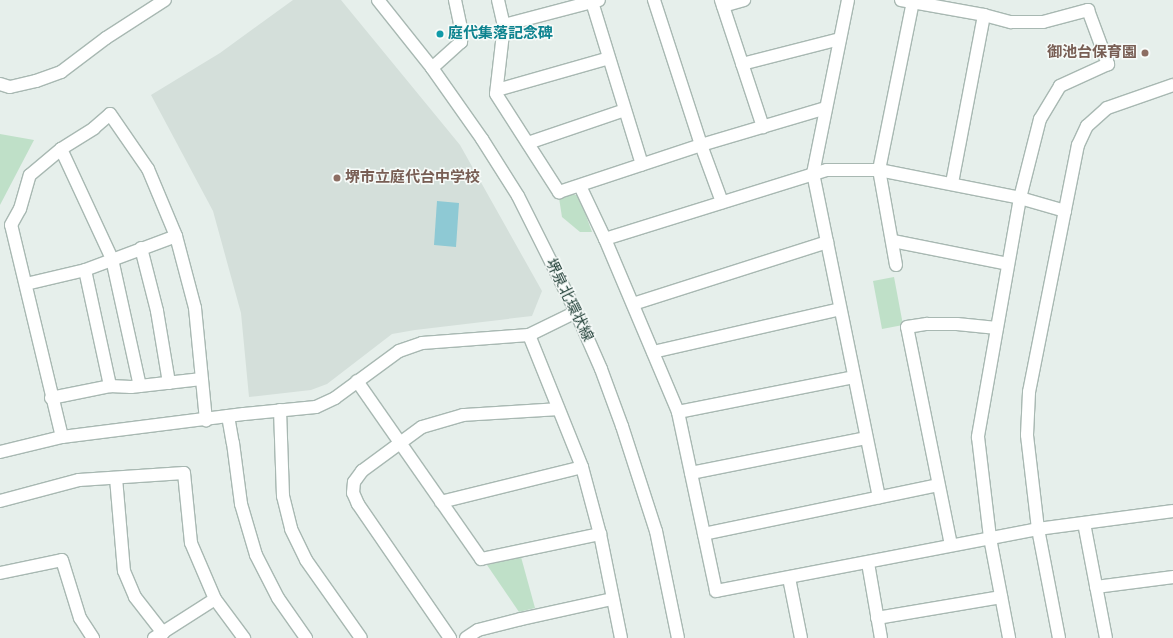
<!DOCTYPE html>
<meta charset="utf-8">
<style>
body{margin:0}
#map{position:relative;width:1173px;height:638px;overflow:hidden;background:#e6efeb;font-family:Jost,"Noto Sans JP",sans-serif}
div>[style]{position:absolute}
[style*='--x']{left:calc(var(--x)*1px);top:calc(var(--y)*1px);width:calc(var(--w)*1px);rotate:calc(var(--a)*1deg)}
.built>*{inset:0;background:#d4dfda}
.green>*{inset:0;background:#bfe0c8}
.water>*{inset:0;background:#8ec9d4}
.roads{filter:drop-shadow(1px 0 #a8b8b2) drop-shadow(-1px 0 #a8b8b2) drop-shadow(0 1px #a8b8b2) drop-shadow(0 -1px #a8b8b2)}
.minor>*{height:12px;margin:-6px;padding:0 6px;transform-origin:6px;border-radius:6px;background:#fff}
.tertiary>*{height:12px;margin:-6px;padding:0 6px;transform-origin:6px;border-radius:6px;background:#fff}
.secondary>*{height:12px;margin:-6px;padding:0 6px;transform-origin:6px;border-radius:6px;background:#fff}
.dots>*{width:11px;height:11px;translate:-50% -50%;box-sizing:border-box;border:2px solid #f7fbf9;border-radius:50%}
span{translate:-50% -50%;white-space:nowrap;text-align:center;line-height:1.15;-webkit-text-stroke:3px #f7fbf9;paint-order:stroke}
.culture-label{font-size:15px;color:#0d838f;font-weight:700}
.left{translate:0 -50%;text-align:left}
.education-label{font-size:15px;color:#785e54;font-weight:700}
.right{translate:-100% -50%;text-align:right}
.street-label{font-size:15px;color:#24423a}
</style>
<div id="map">
<div class="built">
<div style="clip-path:polygon(293px 0,341px 0,460px 145px,542px 291px,532px 316px,415px 330px,392px 334px,327px 384px,311px 390px,249px 397px,241px 313px,213px 211px,151px 95px,220px 53px)"></div>
</div>
<div class="green">
<div style="clip-path:polygon(0 134px,34px 140px,0 205px)"></div>
<div style="clip-path:polygon(571px 195px,577px 195px,580px 199px,592px 232px,580px 232px,562px 217px,559px 198px)"></div>
<div style="clip-path:polygon(894px 277px,903px 325px,882px 329px,873px 281px)"></div>
<div style="clip-path:polygon(521px 557px,535px 608px,519px 612px,487px 565px)"></div>
</div>
<div class="water">
<div style="clip-path:polygon(437px 201px,459px 203px,456px 247px,434px 245px)"></div>
</div>
<div class="roads">
<div class="minor">
<div style="--x:498;--y:0;--w:26;--a:77"></div>
<div style="--x:504;--y:25;--w:69;--a:96.6"></div>
<div style="--x:496;--y:94;--w:117;--a:57.3"></div>
<div style="--x:559;--y:192;--w:150;--a:-18.3"></div>
<div style="--x:701;--y:145;--w:130;--a:-16.5"></div>
<div style="--x:654;--y:0;--w:152;--a:72"></div>
<div style="--x:701;--y:145;--w:61;--a:69.8"></div>
<div style="--x:721;--y:0;--w:134;--a:71.7"></div>
<div style="--x:848;--y:0;--w:177;--a:101.4"></div>
<div style="--x:813;--y:173;--w:331;--a:78.5"></div>
<div style="--x:901;--y:0;--w:84;--a:10.2"></div>
<div style="--x:984;--y:15;--w:28;--a:15"></div>
<div style="--x:1011;--y:22;--w:32;--a:0"></div>
<div style="--x:1043;--y:22;--w:47;--a:-14.9"></div>
<div style="--x:1088;--y:10;--w:58;--a:69.7"></div>
<div style="--x:1108;--y:64;--w:53;--a:155.4"></div>
<div style="--x:1060;--y:86;--w:39;--a:121"></div>
<div style="--x:1040;--y:119;--w:81;--a:104.2"></div>
<div style="--x:1020;--y:198;--w:243;--a:100"></div>
<div style="--x:978;--y:437;--w:102;--a:83.2"></div>
<div style="--x:990;--y:538;--w:102;--a:79.2"></div>
<div style="--x:592;--y:2;--w:170;--a:72.9"></div>
<div style="--x:723;--y:6;--w:22;--a:-16"></div>
<div style="--x:504;--y:25;--w:98;--a:-14.7"></div>
<div style="--x:742;--y:64;--w:101;--a:-14.3"></div>
<div style="--x:432;--y:68;--w:39;--a:-42"></div>
<div style="--x:461;--y:42;--w:9;--a:-84"></div>
<div style="--x:462;--y:33;--w:34;--a:-102"></div>
<div style="--x:0;--y:84;--w:10;--a:17"></div>
<div style="--x:10;--y:87;--w:27;--a:-13"></div>
<div style="--x:36;--y:81;--w:27;--a:-20"></div>
<div style="--x:61;--y:72;--w:56;--a:-37.1"></div>
<div style="--x:106;--y:38;--w:70;--a:-32.8"></div>
<div style="--x:497;--y:90;--w:116;--a:-15.9"></div>
<div style="--x:528;--y:143;--w:102;--a:-18.8"></div>
<div style="--x:61;--y:149;--w:121;--a:65.1"></div>
<div style="--x:112;--y:259;--w:130;--a:77.6"></div>
<div style="--x:952;--y:183;--w:171;--a:-79.2"></div>
<div style="--x:580;--y:186;--w:59;--a:64.7"></div>
<div style="--x:605;--y:239;--w:188;--a:67.1"></div>
<div style="--x:678;--y:412;--w:183;--a:78"></div>
<div style="--x:716;--y:591;--w:328;--a:-10.9"></div>
<div style="--x:1038;--y:529;--w:136;--a:-7.6"></div>
<div style="--x:605;--y:239;--w:232;--a:-17.3"></div>
<div style="--x:827;--y:170;--w:52;--a:0"></div>
<div style="--x:879;--y:170;--w:144;--a:11.2"></div>
<div style="--x:1020;--y:198;--w:47;--a:16.1"></div>
<div style="--x:893;--y:241;--w:117;--a:11.3"></div>
<div style="--x:141;--y:248;--w:65;--a:75.7"></div>
<div style="--x:157;--y:311;--w:73;--a:80.5"></div>
<div style="--x:896;--y:265;--w:97;--a:-100.1"></div>
<div style="--x:879;--y:170;--w:171;--a:-78.6"></div>
<div style="--x:85;--y:270;--w:119;--a:77.8"></div>
<div style="--x:26;--y:284;--w:61;--a:-13.3"></div>
<div style="--x:85;--y:270;--w:97;--a:-20.5"></div>
<div style="--x:633;--y:304;--w:204;--a:-17.7"></div>
<div style="--x:529;--y:335;--w:142;--a:68.1"></div>
<div style="--x:582;--y:467;--w:69;--a:75"></div>
<div style="--x:653;--y:352;--w:192;--a:-12.9"></div>
<div style="--x:357;--y:381;--w:217;--a:55.1"></div>
<div style="--x:481;--y:559;--w:122;--a:-11.9"></div>
<div style="--x:600;--y:534;--w:106;--a:78.6"></div>
<div style="--x:51;--y:398;--w:60;--a:-11.5"></div>
<div style="--x:110;--y:386;--w:21;--a:3"></div>
<div style="--x:131;--y:387;--w:71;--a:-6.4"></div>
<div style="--x:280;--y:410;--w:86;--a:88"></div>
<div style="--x:283;--y:496;--w:34;--a:76"></div>
<div style="--x:291;--y:529;--w:34;--a:64"></div>
<div style="--x:306;--y:560;--w:95;--a:54.8"></div>
<div style="--x:678;--y:412;--w:179;--a:-11.2"></div>
<div style="--x:62;--y:437;--w:218;--a:-103.5"></div>
<div style="--x:11;--y:225;--w:18;--a:-61"></div>
<div style="--x:20;--y:209;--w:35;--a:-74"></div>
<div style="--x:30;--y:175;--w:40;--a:-40"></div>
<div style="--x:61;--y:149;--w:39;--a:-32"></div>
<div style="--x:94;--y:128;--w:21;--a:-41"></div>
<div style="--x:110;--y:114;--w:67;--a:55.4"></div>
<div style="--x:148;--y:169;--w:73;--a:67.3"></div>
<div style="--x:176;--y:236;--w:74;--a:75.2"></div>
<div style="--x:195;--y:308;--w:113;--a:84.4"></div>
<div style="--x:691;--y:473;--w:178;--a:-11.3"></div>
<div style="--x:116;--y:478;--w:93;--a:85.1"></div>
<div style="--x:124;--y:571;--w:28;--a:67"></div>
<div style="--x:135;--y:597;--w:46;--a:52.1"></div>
<div style="--x:0;--y:501;--w:82;--a:-14.9"></div>
<div style="--x:79;--y:480;--w:105;--a:-3.8"></div>
<div style="--x:184;--y:473;--w:70;--a:84.3"></div>
<div style="--x:191;--y:543;--w:61;--a:66.8"></div>
<div style="--x:215;--y:599;--w:49;--a:53.4"></div>
<div style="--x:441;--y:502;--w:145;--a:-13.9"></div>
<div style="--x:1084;--y:523;--w:117;--a:79.2"></div>
<div style="--x:704;--y:534;--w:239;--a:-11.8"></div>
<div style="--x:951;--y:545;--w:222;--a:-101.4"></div>
<div style="--x:907;--y:327;--w:20;--a:-9"></div>
<div style="--x:927;--y:324;--w:30;--a:0"></div>
<div style="--x:957;--y:324;--w:40;--a:5.7"></div>
<div style="--x:868;--y:563;--w:76;--a:80.2"></div>
<div style="--x:0;--y:573;--w:63;--a:-11.8"></div>
<div style="--x:62;--y:560;--w:61;--a:72.8"></div>
<div style="--x:80;--y:618;--w:24;--a:57"></div>
<div style="--x:789;--y:578;--w:61;--a:78.7"></div>
<div style="--x:1096;--y:587;--w:78;--a:-7.4"></div>
<div style="--x:877;--y:618;--w:126;--a:-9.6"></div>
<div style="--x:154;--y:638;--w:72;--a:-32.6"></div>
<div style="--x:450;--y:638;--w:163;--a:-124.5"></div>
<div style="--x:358;--y:504;--w:12;--a:-114"></div>
<div style="--x:353;--y:493;--w:11;--a:-85"></div>
<div style="--x:354;--y:482;--w:14;--a:-54"></div>
<div style="--x:362;--y:471;--w:74;--a:-36.3"></div>
<div style="--x:422;--y:427;--w:43;--a:-16.3"></div>
<div style="--x:463;--y:415;--w:95;--a:-3.6"></div>
<div style="--x:466;--y:638;--w:14;--a:-34"></div>
<div style="--x:478;--y:630;--w:44;--a:-14.3"></div>
<div style="--x:521;--y:619;--w:93;--a:-12.4"></div>
</div>
<div class="tertiary">
<div style="--x:228;--y:416;--w:27;--a:80"></div>
<div style="--x:233;--y:443;--w:62;--a:82.5"></div>
<div style="--x:241;--y:504;--w:53;--a:73.6"></div>
<div style="--x:256;--y:555;--w:48;--a:62.9"></div>
<div style="--x:278;--y:598;--w:49;--a:55"></div>
<div style="--x:0;--y:452;--w:64;--a:-13.6"></div>
<div style="--x:62;--y:437;--w:183;--a:-7.2"></div>
<div style="--x:244;--y:414;--w:72;--a:-5.6"></div>
<div style="--x:316;--y:407;--w:21;--a:-25"></div>
<div style="--x:335;--y:398;--w:79;--a:-36.3"></div>
<div style="--x:399;--y:351;--w:24;--a:-19"></div>
<div style="--x:422;--y:343;--w:107;--a:-4.3"></div>
<div style="--x:529;--y:335;--w:52;--a:-26.1"></div>
<div style="--x:1059;--y:638;--w:111;--a:-100.9"></div>
<div style="--x:1038;--y:529;--w:95;--a:-96.7"></div>
<div style="--x:1027;--y:435;--w:43;--a:-87.3"></div>
<div style="--x:1029;--y:392;--w:252;--a:-78.8"></div>
<div style="--x:1078;--y:145;--w:21;--a:-65"></div>
<div style="--x:1087;--y:126;--w:27;--a:-42"></div>
<div style="--x:1107;--y:108;--w:70;--a:-19.2"></div>
</div>
<div class="secondary">
<div style="--x:378;--y:0;--w:87;--a:51.5"></div>
<div style="--x:432;--y:68;--w:87;--a:54.8"></div>
<div style="--x:482;--y:139;--w:67;--a:57.7"></div>
<div style="--x:518;--y:196;--w:130;--a:63.4"></div>
<div style="--x:576;--y:312;--w:62;--a:66.3"></div>
<div style="--x:601;--y:369;--w:61;--a:69.8"></div>
<div style="--x:622;--y:426;--w:110;--a:72.1"></div>
<div style="--x:656;--y:531;--w:109;--a:78.4"></div>
</div>
</div>
<div class="dots">
<div style="left:440px;top:34px;background:#0f9aa8"></div>
<div style="left:1145px;top:53px;background:#8d6e63"></div>
<div style="left:337px;top:178px;background:#8d6e63"></div>
</div>
<div class="culture-label">
<span class="left" style="left:448px;top:34px">庭代集落記念碑</span>
</div>
<div class="education-label">
<span class="right" style="left:1137px;top:53px">御池台保育園</span>
<span class="left" style="left:345px;top:178px">堺市立庭代台中学校</span>
</div>
<div class="street-label">
<span style="left:569px;top:300px;rotate:64deg">堺泉北環状線</span>
</div>
</div>
